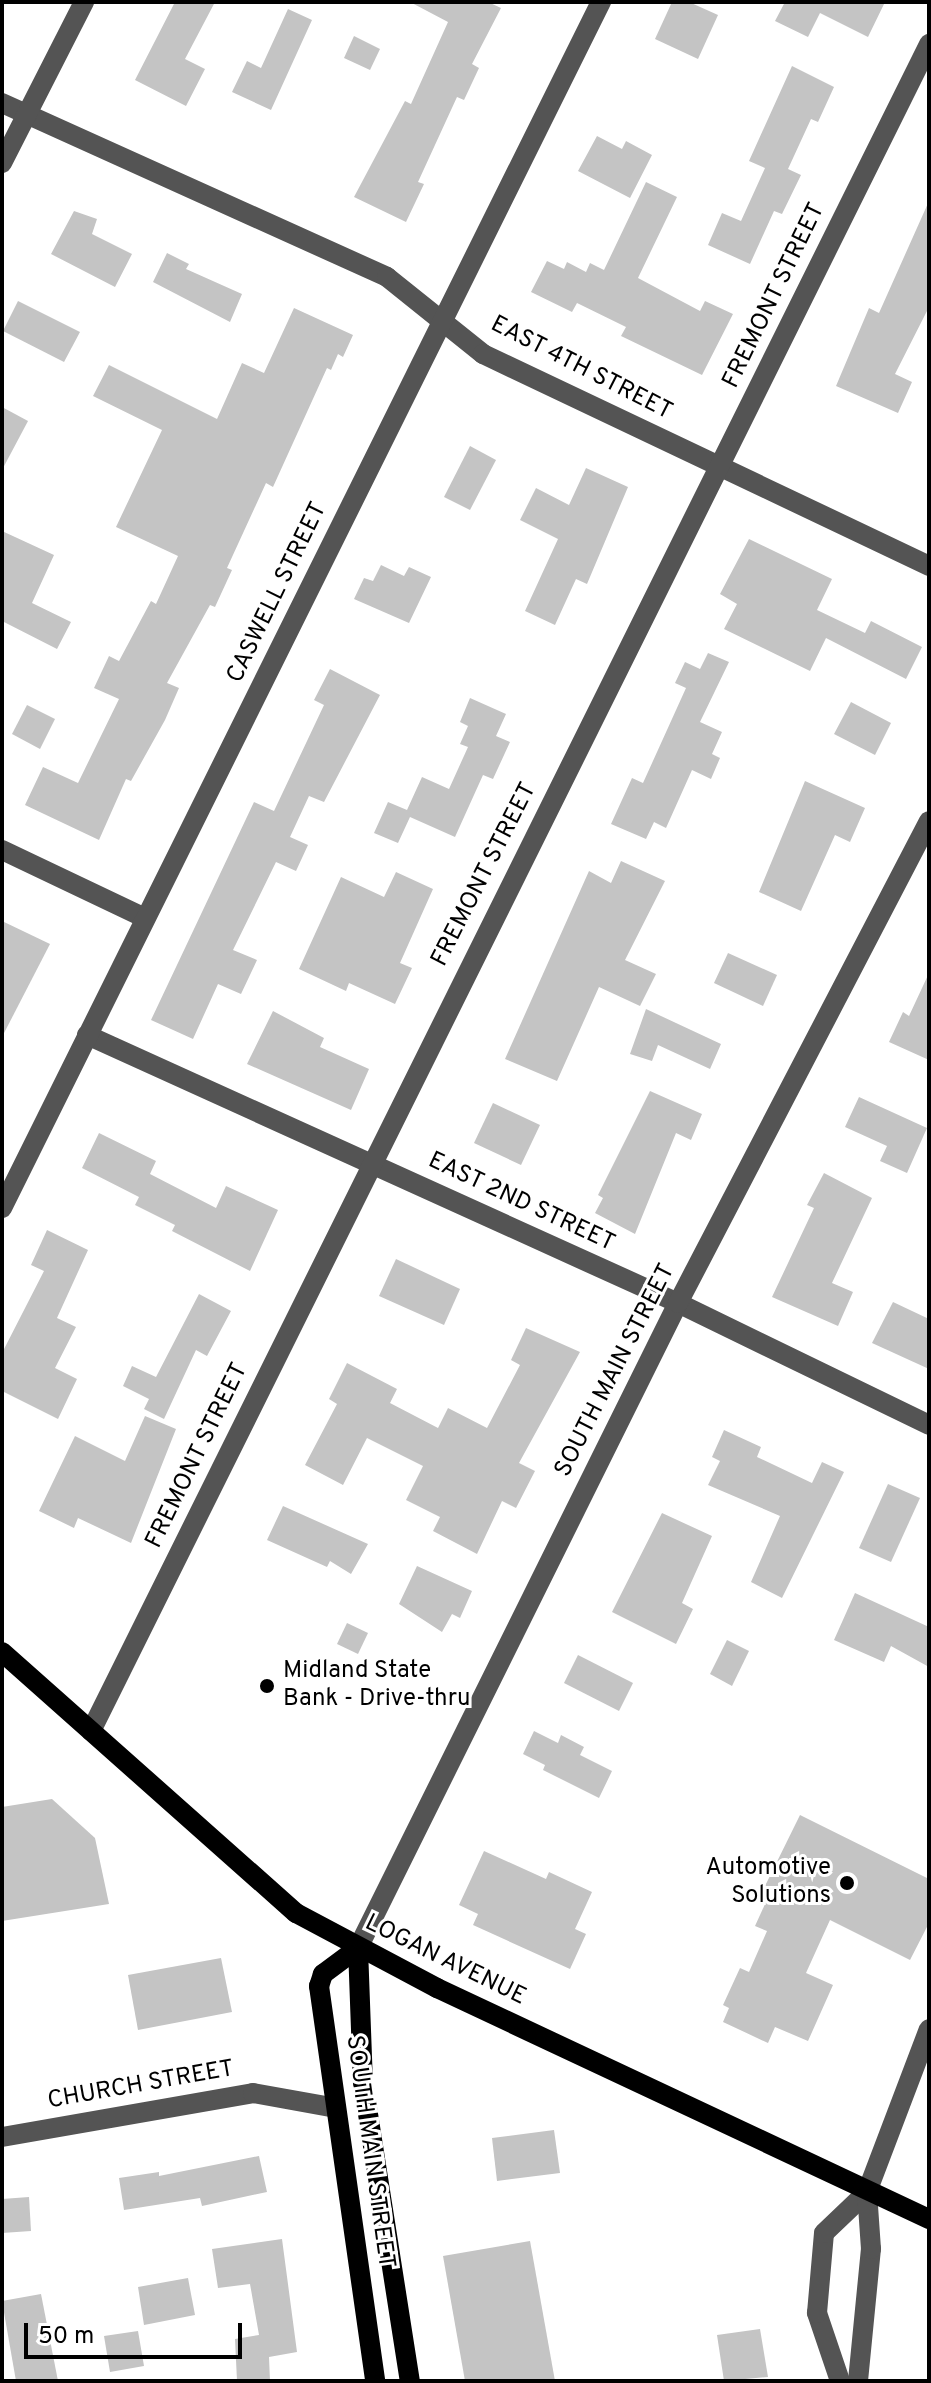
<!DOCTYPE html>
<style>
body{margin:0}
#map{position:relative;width:931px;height:2383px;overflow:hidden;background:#fff;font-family:Overpass,sans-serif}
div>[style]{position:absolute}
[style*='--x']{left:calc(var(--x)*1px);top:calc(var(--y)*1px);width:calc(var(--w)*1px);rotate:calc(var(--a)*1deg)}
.building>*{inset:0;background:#c4c4c4}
.minor>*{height:20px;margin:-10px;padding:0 10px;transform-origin:10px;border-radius:10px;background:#545454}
.major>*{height:20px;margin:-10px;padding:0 10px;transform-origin:10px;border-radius:10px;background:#000}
.dots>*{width:22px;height:22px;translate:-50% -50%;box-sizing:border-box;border:4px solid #fff;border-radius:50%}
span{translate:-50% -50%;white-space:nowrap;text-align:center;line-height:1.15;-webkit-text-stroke:6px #fff;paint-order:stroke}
.street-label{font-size:24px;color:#000}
.poi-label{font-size:24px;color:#000}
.left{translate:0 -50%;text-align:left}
.right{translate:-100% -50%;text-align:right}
.frame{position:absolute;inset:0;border:4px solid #000;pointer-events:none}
.scale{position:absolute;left:24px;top:2323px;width:218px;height:36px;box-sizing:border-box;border:4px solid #000;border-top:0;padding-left:10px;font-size:24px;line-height:28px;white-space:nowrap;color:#000;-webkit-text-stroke:6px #fff;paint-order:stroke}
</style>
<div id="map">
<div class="building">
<div style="clip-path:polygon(175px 2px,215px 2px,185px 59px,205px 69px,186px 106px,135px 80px)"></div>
<div style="clip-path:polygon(410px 2px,488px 2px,501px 8px,472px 64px,479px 68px,464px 100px,457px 97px,418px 182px,424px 184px,406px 222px,354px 197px,405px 101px,411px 104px,448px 22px)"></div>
<div style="clip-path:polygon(672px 2px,689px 2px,718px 15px,698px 59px,655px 39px)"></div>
<div style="clip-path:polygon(785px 2px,885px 2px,868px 37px,820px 13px,808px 37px,775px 21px)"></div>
<div style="clip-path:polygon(288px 9px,312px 20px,271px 110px,232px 92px,247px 61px,261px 68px)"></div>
<div style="clip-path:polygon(354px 36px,380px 49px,370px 70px,344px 58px)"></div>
<div style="clip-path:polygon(792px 66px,834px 87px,818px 122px,811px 119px,788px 169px,801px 175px,782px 214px,774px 211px,750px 264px,708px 245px,722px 213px,741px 221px,765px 168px,749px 161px)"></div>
<div style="clip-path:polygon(597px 136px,622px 149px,626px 141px,652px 155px,630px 198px,578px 171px)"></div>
<div style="clip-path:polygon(646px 182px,677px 197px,638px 278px,700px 311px,705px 301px,733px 314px,702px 375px,621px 336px,626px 327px,577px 303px,572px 312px,531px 292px,547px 261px,564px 269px,567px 262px,586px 272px,590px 263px,604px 270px)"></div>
<div style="clip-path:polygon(929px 201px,929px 307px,895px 374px,912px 382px,898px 413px,836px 386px,869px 308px,879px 313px)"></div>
<div style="clip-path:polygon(74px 211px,97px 219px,92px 234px,132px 254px,115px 287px,51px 254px)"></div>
<div style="clip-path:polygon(167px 253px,189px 264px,186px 269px,242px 294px,230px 322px,153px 282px)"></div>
<div style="clip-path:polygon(18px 301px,80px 332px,64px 362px,3px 331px)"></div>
<div style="clip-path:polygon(294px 308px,353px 335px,343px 357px,338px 354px,331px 370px,327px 368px,273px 487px,266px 483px,227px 568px,232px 570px,215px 607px,210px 605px,167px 683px,179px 688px,165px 720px,131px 781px,126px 779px,99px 840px,25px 805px,43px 767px,78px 783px,119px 699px,94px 688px,109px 656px,119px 661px,151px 601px,156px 604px,178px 556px,116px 527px,162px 430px,93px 396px,109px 365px,217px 419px,242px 363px,264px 373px)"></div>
<div style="clip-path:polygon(2px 407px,28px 421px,2px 470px)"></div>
<div style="clip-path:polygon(470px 446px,496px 460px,470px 510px,444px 497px)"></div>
<div style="clip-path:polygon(586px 468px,628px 487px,587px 584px,576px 579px,555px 625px,525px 611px,558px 539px,520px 520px,536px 488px,569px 505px)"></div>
<div style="clip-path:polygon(2px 531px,54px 555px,32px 603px,71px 622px,57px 649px,2px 621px)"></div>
<div style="clip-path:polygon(749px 539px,832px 579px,817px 610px,865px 633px,871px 621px,922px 647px,906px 679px,826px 638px,810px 671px,724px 629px,737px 604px,720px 594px)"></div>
<div style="clip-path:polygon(381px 565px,404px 576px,409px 567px,431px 577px,409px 623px,354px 599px,364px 578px,373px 581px)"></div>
<div style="clip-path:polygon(708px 653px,729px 662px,700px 722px,722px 732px,712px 754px,720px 758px,711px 779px,692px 770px,666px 828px,654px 822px,646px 839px,611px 824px,632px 778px,643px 783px,686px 688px,675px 683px,685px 662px,700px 669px)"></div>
<div style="clip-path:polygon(330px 669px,380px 695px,324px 802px,309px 796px,290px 837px,308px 845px,296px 871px,276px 862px,233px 950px,257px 960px,241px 994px,218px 984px,193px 1039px,151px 1020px,254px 802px,274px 811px,324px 705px,314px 700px)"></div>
<div style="clip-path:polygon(470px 698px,506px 714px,496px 736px,510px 742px,493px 779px,483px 775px,455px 837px,410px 817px,398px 843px,374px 833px,388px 802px,407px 810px,422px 777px,449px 789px,468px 747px,460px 744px,468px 726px,460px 722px)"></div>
<div style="clip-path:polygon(851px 702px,891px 723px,875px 755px,834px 734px)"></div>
<div style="clip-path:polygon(27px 705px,55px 719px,40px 749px,12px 734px)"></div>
<div style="clip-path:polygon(805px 781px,865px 808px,850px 842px,835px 835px,801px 911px,759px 892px)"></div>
<div style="clip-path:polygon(621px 861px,665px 881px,625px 960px,656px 974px,640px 1006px,599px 987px,557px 1081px,505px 1059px,589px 871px,611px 883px)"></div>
<div style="clip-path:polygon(396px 872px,433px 889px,400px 963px,412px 968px,395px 1004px,349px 983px,346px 991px,299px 969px,341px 877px,384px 897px)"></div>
<div style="clip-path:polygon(2px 921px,50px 944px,2px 1037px)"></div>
<div style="clip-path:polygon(728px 953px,777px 975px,763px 1006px,714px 983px)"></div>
<div style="clip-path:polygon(929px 973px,929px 1060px,889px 1042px,903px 1012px,909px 1016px)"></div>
<div style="clip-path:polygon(646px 1009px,721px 1044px,710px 1069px,658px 1045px,652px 1061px,630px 1054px)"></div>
<div style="clip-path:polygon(273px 1011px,324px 1038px,320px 1047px,369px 1069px,351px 1110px,247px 1064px)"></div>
<div style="clip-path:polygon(650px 1091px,702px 1114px,691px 1140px,676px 1133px,635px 1234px,595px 1213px,603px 1198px,598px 1195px)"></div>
<div style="clip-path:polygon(859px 1097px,927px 1128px,907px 1173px,880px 1161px,887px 1146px,845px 1127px)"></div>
<div style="clip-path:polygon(493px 1103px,540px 1125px,521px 1165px,474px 1143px)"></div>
<div style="clip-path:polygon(99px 1133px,156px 1161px,150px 1174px,216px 1208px,226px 1186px,278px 1210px,250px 1271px,172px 1231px,175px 1225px,135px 1205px,139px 1197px,82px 1168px)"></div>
<div style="clip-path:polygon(824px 1173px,872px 1198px,832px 1283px,853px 1292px,838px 1326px,772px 1297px,814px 1208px,807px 1205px)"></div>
<div style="clip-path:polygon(47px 1230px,88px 1250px,57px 1318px,76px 1327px,55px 1368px,77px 1379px,58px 1419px,2px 1391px,2px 1353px,44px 1271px,31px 1265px)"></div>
<div style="clip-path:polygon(396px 1259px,460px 1289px,444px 1325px,379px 1296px)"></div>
<div style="clip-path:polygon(199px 1294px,231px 1311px,207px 1356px,196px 1350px,164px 1419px,144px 1409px,149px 1399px,123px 1386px,132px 1366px,156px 1377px)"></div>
<div style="clip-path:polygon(893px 1302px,929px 1319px,929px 1369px,872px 1343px)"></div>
<div style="clip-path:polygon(526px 1328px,580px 1352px,519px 1463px,535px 1471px,516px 1508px,502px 1501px,477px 1554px,433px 1531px,440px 1517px,406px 1500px,423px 1466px,367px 1438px,343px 1485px,305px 1465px,337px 1404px,329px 1399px,347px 1363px,397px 1389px,390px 1403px,438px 1428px,448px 1408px,487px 1428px,520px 1365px,511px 1360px)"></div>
<div style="clip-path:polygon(145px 1416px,176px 1429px,131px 1543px,78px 1518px,74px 1528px,39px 1511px,75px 1436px,125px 1461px)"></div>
<div style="clip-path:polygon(724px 1430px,761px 1447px,757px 1457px,812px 1483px,822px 1462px,844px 1472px,782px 1598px,751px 1582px,780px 1516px,708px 1485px,720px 1461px,712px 1457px)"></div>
<div style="clip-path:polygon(888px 1484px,920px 1498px,891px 1562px,859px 1548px)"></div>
<div style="clip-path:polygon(283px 1506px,368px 1544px,351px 1574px,330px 1561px,327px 1567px,267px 1540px)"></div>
<div style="clip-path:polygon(662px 1513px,712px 1536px,682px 1603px,693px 1609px,676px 1644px,612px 1612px)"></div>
<div style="clip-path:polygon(417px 1566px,472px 1591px,460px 1618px,452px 1614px,442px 1632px,399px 1604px)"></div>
<div style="clip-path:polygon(855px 1593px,929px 1627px,929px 1667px,891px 1646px,884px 1662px,834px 1640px)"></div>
<div style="clip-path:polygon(347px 1623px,368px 1633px,358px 1654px,337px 1644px)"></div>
<div style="clip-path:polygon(727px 1640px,749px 1651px,732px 1686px,710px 1674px)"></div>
<div style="clip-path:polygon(578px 1655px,633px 1683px,619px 1711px,564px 1683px)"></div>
<div style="clip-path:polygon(534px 1731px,558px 1743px,561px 1735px,584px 1747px,580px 1755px,612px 1771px,599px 1798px,543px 1770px,545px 1765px,523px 1754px)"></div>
<div style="clip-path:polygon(52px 1799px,95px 1838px,109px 1904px,2px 1921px,2px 1807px)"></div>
<div style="clip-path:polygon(800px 1815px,929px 1879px,929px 1923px,910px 1960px,830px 1920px,806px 1973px,833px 1985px,808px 2041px,775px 2027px,768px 2043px,723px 2022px,729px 2008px,723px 2005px,740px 1968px,749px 1972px,767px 1931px,755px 1926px,771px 1891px,764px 1888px)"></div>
<div style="clip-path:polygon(484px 1851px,546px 1879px,549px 1872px,592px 1892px,575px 1929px,586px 1934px,570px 1969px,473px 1925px,478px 1914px,459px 1905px)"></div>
<div style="clip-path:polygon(221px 1958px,232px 2012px,138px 2030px,128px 1975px)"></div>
<div style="clip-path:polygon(554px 2130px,560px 2173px,497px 2181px,492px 2138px)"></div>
<div style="clip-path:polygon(259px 2156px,267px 2192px,202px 2206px,200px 2198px,124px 2210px,119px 2178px,159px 2172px,159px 2176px)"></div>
<div style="clip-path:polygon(29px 2197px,31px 2231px,2px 2233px,2px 2199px)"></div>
<div style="clip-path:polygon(282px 2239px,297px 2352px,269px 2357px,270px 2381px,237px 2381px,235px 2339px,259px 2335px,250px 2284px,218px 2288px,212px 2249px)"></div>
<div style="clip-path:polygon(530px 2241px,555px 2381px,465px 2381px,443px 2256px)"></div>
<div style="clip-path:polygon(188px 2278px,195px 2315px,144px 2325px,138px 2287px)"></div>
<div style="clip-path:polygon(41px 2294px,58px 2381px,16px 2381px,2px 2301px)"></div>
<div style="clip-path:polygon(760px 2329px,768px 2377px,724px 2381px,717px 2335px)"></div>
<div style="clip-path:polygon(138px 2331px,144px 2366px,110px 2372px,104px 2336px)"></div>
</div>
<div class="minor">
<div style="--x:2;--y:103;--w:422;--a:24.3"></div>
<div style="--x:387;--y:277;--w:123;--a:38.7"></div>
<div style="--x:483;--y:354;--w:494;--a:25.4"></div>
<div style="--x:2;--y:163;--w:181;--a:-63"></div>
<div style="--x:2;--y:850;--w:156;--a:25.4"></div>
<div style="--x:87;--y:1035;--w:649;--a:24.39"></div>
<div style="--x:678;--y:1303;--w:279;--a:25.9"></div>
<div style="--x:2;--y:1208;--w:1347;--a:-63.59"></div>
<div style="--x:91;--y:1731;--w:1884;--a:-63.58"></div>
<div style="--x:358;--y:1948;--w:720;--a:-63.61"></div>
<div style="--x:678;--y:1303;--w:543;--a:-62.49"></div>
<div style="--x:2;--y:2137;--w:255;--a:-9.9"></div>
<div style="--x:253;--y:2093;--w:84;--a:10.2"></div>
<div style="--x:840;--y:2381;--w:72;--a:-108.7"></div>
<div style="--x:817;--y:2313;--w:80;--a:-85"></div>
<div style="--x:824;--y:2233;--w:59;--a:-43.6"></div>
<div style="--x:858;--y:2381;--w:133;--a:-84.4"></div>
<div style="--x:871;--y:2249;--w:57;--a:-94"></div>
<div style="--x:867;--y:2192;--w:174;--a:-69.2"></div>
</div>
<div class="major">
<div style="--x:2;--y:1652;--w:393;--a:41.6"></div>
<div style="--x:296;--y:1913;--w:160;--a:28"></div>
<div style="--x:437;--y:1988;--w:544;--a:25.15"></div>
<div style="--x:358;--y:1948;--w:44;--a:143.4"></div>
<div style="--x:323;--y:1974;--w:13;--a:108"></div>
<div style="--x:319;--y:1986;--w:399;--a:81.9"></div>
<div style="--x:358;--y:1948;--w:134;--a:87.9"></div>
<div style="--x:363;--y:2082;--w:303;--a:81.1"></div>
</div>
<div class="dots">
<div style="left:267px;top:1686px;background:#000"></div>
<div style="left:847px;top:1883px;background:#000"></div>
</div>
<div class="street-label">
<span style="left:775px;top:296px;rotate:-64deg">FREMONT STREET</span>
<span style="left:581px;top:369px;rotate:27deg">EAST 4TH STREET</span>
<span style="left:278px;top:593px;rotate:-64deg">CASWELL STREET</span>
<span style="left:485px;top:875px;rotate:-63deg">FREMONT STREET</span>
<span style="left:521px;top:1203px;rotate:25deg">EAST 2ND STREET</span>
<span style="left:616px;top:1371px;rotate:-63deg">SOUTH MAIN STREET</span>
<span style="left:198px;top:1456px;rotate:-64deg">FREMONT STREET</span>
<span style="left:445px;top:1961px;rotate:26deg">LOGAN AVENUE</span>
<span style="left:141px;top:2086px;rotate:-10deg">CHURCH STREET</span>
<span style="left:369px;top:2152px;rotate:82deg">SOUTH MAIN STREET</span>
</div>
<div class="poi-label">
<span class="left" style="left:283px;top:1686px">Midland State<br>Bank - Drive-thru</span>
<span class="right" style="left:831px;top:1883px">Automotive<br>Solutions</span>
</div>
<div class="frame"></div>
<div class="scale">50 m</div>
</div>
